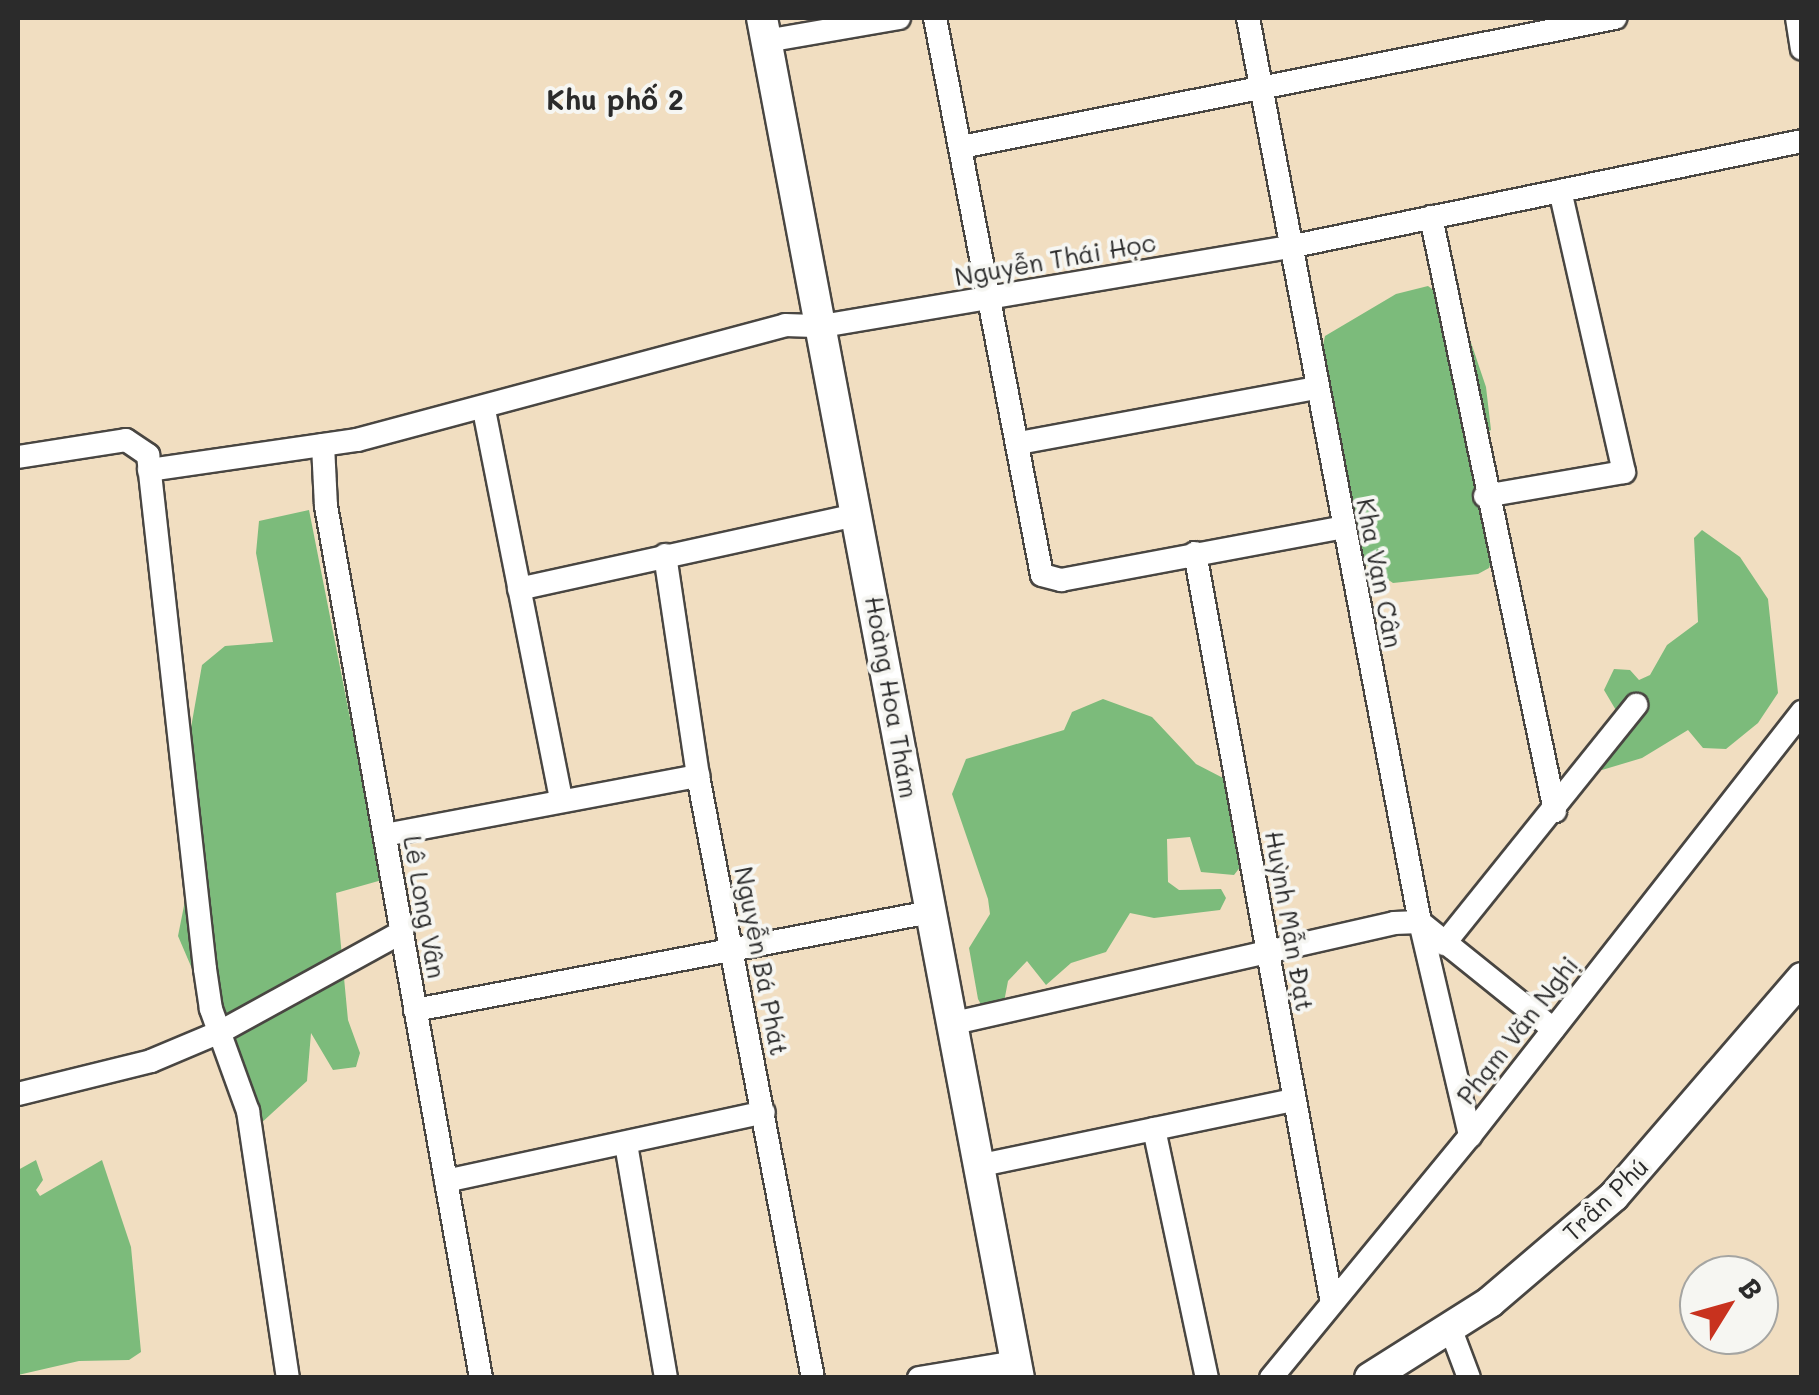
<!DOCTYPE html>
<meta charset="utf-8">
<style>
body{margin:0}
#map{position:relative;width:1819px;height:1395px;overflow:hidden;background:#f1dec1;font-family:Mali,sans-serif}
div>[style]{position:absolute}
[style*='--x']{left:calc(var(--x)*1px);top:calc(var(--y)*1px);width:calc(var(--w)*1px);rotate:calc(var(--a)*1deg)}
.forest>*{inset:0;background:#7cbb7b}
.roads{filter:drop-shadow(2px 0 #494642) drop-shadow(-2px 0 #494642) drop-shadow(0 2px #494642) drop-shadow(0 -2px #494642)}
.street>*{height:22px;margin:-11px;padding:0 11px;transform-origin:11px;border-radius:11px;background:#fff}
.secondary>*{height:30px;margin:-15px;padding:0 15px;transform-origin:15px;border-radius:15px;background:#fff}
span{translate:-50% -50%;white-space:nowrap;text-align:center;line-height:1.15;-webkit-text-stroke:8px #f6f6f2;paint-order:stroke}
.street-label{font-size:25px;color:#2b2b2b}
.neighbourhood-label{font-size:28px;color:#2b2b2b;font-weight:700}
.frame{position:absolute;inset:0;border:20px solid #2b2b2b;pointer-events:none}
.north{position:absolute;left:1679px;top:1255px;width:100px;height:100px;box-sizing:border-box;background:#f6f6f2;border:2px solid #a5a5a2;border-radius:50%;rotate:53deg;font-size:28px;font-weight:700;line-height:40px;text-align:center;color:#2b2b2b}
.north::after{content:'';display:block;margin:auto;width:35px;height:45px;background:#c8321e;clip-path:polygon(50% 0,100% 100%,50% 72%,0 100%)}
</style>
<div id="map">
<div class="forest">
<div style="clip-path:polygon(1428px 286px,1460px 310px,1486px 387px,1491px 430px,1466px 444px,1493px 555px,1489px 568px,1478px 574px,1393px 583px,1363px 563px,1323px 345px,1325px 336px,1396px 294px)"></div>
<div style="clip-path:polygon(309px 510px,382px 880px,336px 893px,348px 1020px,360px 1053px,356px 1067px,333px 1070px,311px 1033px,307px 1081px,259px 1125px,178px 936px,197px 840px,189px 739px,202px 665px,225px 646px,273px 642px,256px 553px,259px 521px)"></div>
<div style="clip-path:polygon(1702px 530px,1740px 557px,1768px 599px,1778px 693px,1758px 723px,1726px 749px,1703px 748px,1688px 730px,1642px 758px,1602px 770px,1588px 755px,1617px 712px,1604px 690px,1614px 669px,1630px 670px,1639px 680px,1650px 675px,1667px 645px,1698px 622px,1694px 538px)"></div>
<div style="clip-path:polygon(1103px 699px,1152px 717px,1196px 764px,1225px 779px,1241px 866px,1234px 875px,1201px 872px,1190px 837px,1167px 839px,1168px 882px,1179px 890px,1221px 889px,1226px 898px,1220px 910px,1154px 918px,1130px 913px,1106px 952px,1071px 963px,1046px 985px,1027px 961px,1008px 981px,1001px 1018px,991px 1023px,978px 999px,969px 948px,990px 914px,988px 899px,952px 794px,966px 759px,1064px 730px,1072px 712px)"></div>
<div style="clip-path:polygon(36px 1160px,43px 1180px,36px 1190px,40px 1196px,102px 1160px,131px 1247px,141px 1352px,129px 1360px,79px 1361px,18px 1375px,18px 1170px)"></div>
</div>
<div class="roads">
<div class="street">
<div style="--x:935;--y:18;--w:567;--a:79.13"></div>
<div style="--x:1042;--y:575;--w:20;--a:15"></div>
<div style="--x:1061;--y:580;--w:287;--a:-10.6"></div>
<div style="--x:1248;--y:18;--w:920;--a:79.23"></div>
<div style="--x:1420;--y:922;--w:220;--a:76.8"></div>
<div style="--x:1797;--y:18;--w:31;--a:81"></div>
<div style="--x:766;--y:41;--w:135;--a:-9.8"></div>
<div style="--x:961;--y:147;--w:667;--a:-11.16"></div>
<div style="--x:1431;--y:217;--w:607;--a:78.21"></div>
<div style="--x:484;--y:410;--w:397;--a:78.8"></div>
<div style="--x:1019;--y:443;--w:302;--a:-10.5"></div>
<div style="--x:323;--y:445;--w:61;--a:87.2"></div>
<div style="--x:326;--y:506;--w:886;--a:79.92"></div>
<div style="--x:18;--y:457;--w:109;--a:-8.9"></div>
<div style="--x:126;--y:440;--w:27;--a:34"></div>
<div style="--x:148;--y:455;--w:517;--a:83.67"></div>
<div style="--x:205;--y:969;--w:40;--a:81.5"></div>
<div style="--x:211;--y:1009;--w:109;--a:70.1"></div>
<div style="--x:248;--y:1111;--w:270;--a:81.5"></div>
<div style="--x:149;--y:470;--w:210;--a:-8.2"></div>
<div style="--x:357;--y:440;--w:443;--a:-15"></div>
<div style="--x:785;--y:325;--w:37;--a:2"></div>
<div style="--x:822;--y:326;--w:474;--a:-9.6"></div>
<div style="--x:1289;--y:247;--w:524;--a:-11.67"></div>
<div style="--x:1485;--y:496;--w:141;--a:-9.8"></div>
<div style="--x:1624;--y:472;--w:288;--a:-102.8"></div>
<div style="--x:1195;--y:553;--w:757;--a:79.65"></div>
<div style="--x:665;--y:555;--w:223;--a:81.5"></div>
<div style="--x:698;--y:776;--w:613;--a:79.19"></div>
<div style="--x:519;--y:589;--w:348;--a:-12.4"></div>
<div style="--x:385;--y:835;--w:319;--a:-10.7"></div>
<div style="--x:1444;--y:944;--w:307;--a:-51.2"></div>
<div style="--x:415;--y:1010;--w:524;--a:-10.77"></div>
<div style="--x:950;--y:1024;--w:455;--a:-12.8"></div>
<div style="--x:1394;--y:923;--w:26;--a:-2"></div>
<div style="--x:1420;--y:922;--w:171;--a:38.8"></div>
<div style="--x:18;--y:1094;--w:137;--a:-13.9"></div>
<div style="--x:151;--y:1061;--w:75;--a:-22.8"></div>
<div style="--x:220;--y:1032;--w:208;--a:-28.8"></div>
<div style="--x:1154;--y:1129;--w:255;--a:78"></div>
<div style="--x:626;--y:1144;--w:237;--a:80.3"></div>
<div style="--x:977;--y:1166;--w:324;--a:-11.8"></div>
<div style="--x:446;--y:1181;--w:325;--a:-12.2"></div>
<div style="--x:1451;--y:1330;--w:51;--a:69.4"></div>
<div style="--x:919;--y:1378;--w:98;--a:-9.4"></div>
<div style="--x:1271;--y:1378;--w:313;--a:-50.6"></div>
<div style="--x:1470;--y:1136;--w:539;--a:-51.94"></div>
</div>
<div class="secondary">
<div style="--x:762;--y:18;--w:1384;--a:79.3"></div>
<div style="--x:1370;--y:1378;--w:142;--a:-32.3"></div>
<div style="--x:1490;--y:1302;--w:163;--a:-40.5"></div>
<div style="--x:1614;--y:1196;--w:288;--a:-49.2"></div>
</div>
</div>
<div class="street-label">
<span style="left:1055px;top:259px;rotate:-10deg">Nguyễn Thái Học</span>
<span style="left:1380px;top:573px;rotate:79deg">Kha Vạn Cân</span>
<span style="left:892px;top:697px;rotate:80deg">Hoàng Hoa Thám</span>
<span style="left:425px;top:907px;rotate:80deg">Lê Long Vân</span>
<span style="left:1290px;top:921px;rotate:80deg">Huỳnh Mẫn Đạt</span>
<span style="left:762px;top:961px;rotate:79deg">Nguyễn Bá Phát</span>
<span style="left:1517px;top:1030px;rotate:-52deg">Phạm Văn Nghị</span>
<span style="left:1605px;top:1199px;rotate:-44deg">Trần Phú</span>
</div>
<div class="neighbourhood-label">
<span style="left:615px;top:99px">Khu phố 2</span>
</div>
<div class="frame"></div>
<div class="north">B</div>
</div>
